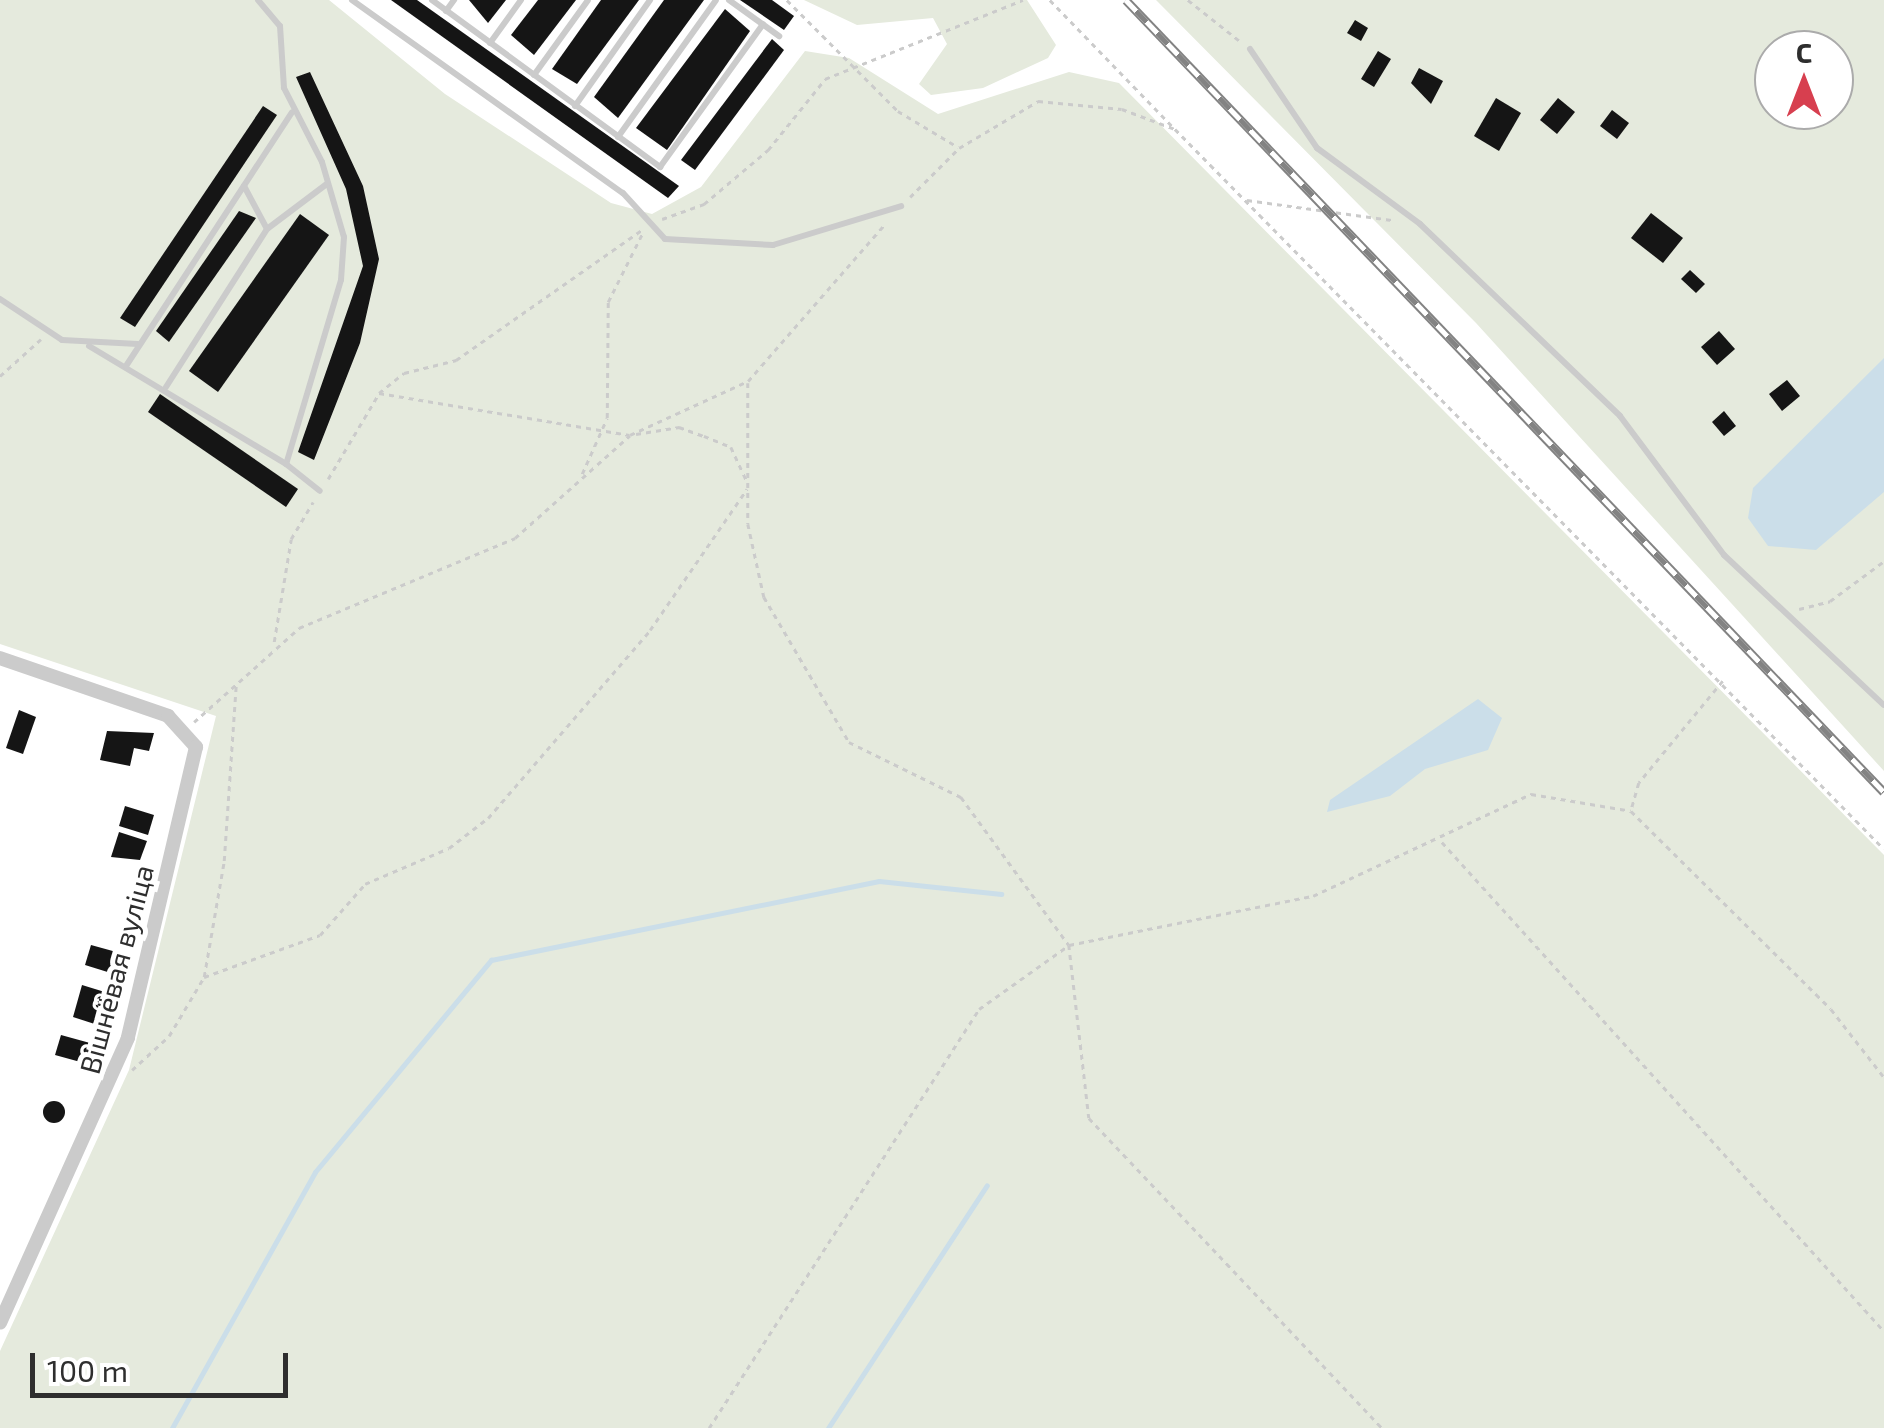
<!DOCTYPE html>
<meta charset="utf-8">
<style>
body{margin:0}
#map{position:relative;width:1884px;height:1428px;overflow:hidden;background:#fff;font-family:"Exo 2",sans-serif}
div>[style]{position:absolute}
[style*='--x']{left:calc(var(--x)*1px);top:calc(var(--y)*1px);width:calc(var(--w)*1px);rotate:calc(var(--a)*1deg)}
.green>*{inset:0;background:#e5eadd}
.water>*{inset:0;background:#cbdee9}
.stream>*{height:5px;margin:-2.5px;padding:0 2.5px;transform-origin:2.5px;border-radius:2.5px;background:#cbdee9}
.building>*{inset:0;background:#151515}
.round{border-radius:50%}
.path>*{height:2.5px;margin-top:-1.25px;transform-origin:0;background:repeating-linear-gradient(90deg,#cbcbcb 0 5px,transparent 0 10px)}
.lane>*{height:6px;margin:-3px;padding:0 3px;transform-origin:3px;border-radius:3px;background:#cbcbcb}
.street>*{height:14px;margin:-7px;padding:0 7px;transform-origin:7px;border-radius:7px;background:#cbcbcb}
.rail>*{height:9px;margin-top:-4.5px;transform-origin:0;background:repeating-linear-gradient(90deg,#fff 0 15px,#838383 0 30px);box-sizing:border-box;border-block:2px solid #838383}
span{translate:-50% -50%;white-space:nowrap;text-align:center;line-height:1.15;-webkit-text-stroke:10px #fff;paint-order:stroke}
.street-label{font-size:28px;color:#2e2e2e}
.north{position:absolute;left:1754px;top:30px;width:100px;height:100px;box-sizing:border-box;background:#fff;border:2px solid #ababab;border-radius:50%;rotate:0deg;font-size:28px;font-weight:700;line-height:40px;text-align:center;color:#2e2e2e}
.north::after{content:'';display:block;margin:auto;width:35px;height:45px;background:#d73f4f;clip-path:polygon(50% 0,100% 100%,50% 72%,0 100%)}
.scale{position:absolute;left:30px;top:1353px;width:258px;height:45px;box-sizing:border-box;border:5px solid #2e2e2e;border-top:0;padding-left:12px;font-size:30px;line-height:35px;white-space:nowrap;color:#2e2e2e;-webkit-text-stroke:8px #fff;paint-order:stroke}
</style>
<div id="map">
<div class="green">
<div style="clip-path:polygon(0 0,329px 0,445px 94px,611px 203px,652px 214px,701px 187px,805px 51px,849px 58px,938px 114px,1069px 72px,1119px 83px,1884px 855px,1884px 1428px,0 1428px,0 1351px,129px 1070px,216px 716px,0 644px)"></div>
<div style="clip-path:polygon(804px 0,1027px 0,1056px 45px,1048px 58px,983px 88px,931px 95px,919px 84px,947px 44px,933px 18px,857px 25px)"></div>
<div style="clip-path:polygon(evenodd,1156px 0,1884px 0,1884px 771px,1476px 323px,1156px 0,1774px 50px,1834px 50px,1834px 110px,1774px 110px,1774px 50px)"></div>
</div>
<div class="water">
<div style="clip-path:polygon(1884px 358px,1884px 492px,1816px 550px,1768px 546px,1748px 518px,1753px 488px)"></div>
<div style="clip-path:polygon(1478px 699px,1502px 718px,1488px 750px,1425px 769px,1390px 796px,1327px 812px,1330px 800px)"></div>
</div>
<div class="stream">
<div style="--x:172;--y:1428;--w:293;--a:-60.8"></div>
<div style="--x:315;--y:1172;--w:276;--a:-50.3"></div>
<div style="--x:491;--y:960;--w:396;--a:-11.5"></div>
<div style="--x:879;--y:881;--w:123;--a:6.1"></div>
<div style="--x:828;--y:1428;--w:290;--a:-56.8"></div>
</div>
<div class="building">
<div style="clip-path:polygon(391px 0,417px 0,679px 186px,668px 198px)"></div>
<div style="clip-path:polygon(469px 0,506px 0,488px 23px)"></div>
<div style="clip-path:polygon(538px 0,576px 0,534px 55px,511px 35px)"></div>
<div style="clip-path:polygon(601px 0,639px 0,577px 84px,552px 69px)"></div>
<div style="clip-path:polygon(664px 0,704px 0,618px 118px,594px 97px)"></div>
<div style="clip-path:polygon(740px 0,772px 0,794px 16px,784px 30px)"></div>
<div style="clip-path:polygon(725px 9px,750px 31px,667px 150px,636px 128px)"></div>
<div style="clip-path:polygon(1355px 20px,1368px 28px,1361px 41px,1347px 33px)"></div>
<div style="clip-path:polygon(772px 39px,784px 50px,695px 170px,681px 160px)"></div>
<div style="clip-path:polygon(1378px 51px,1391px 59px,1374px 87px,1361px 79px)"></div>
<div style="clip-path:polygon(1419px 68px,1443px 81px,1431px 104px,1411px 83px)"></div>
<div style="clip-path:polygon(310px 72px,363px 186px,379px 259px,360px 343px,314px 460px,298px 452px,363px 266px,346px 189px,296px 77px)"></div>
<div style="clip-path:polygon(1496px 98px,1521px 113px,1499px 151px,1474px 136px)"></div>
<div style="clip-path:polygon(1558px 98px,1575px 112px,1557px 134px,1540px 120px)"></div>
<div style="clip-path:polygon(263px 106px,277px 115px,135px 327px,120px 318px)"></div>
<div style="clip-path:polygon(1612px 110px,1629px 123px,1617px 139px,1600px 126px)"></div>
<div style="clip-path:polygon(239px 211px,256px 218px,169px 342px,156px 331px)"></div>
<div style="clip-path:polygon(1651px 213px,1683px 238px,1663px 263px,1631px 238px)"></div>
<div style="clip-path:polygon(300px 214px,329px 235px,218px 392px,189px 371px)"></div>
<div style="clip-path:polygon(1690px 270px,1705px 284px,1696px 293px,1681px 279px)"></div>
<div style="clip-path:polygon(1719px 331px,1735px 349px,1717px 365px,1701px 347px)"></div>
<div style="clip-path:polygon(1787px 380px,1800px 396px,1782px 411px,1769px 394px)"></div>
<div style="clip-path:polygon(160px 394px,298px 489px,286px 507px,148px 412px)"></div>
<div style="clip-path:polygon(1724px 411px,1736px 426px,1724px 436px,1712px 422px)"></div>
<div style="clip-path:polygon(19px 710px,36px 717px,23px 754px,6px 748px)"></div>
<div style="clip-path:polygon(107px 731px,154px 733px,149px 751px,134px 748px,130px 766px,100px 760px)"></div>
<div style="clip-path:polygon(125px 806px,154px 815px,148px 835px,119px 826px)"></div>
<div style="clip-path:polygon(119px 832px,147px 841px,140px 860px,111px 857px)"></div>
<div style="clip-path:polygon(91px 945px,120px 953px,114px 974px,85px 965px)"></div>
<div style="clip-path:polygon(82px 985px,108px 993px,107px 1028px,73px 1017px)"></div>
<div style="clip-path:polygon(61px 1035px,90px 1043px,84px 1063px,55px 1055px)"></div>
<div class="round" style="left:43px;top:1101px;width:22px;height:22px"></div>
</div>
<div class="path">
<div style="--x:787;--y:0;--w:157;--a:45"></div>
<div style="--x:898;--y:111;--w:70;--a:31"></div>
<div style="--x:1050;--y:0;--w:178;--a:45.9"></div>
<div style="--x:1188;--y:0;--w:68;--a:38.4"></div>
<div style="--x:910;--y:197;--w:69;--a:-45"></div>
<div style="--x:959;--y:148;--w:92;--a:-30.7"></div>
<div style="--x:1038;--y:101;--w:84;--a:5.4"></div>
<div style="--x:1122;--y:109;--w:57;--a:20.7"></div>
<div style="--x:1175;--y:129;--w:1010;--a:45.44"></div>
<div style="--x:1247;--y:200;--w:146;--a:7.9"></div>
<div style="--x:662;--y:219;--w:45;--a:-19.7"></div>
<div style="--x:704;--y:204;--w:84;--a:-40.2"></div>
<div style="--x:768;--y:150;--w:91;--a:-51.2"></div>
<div style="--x:825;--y:79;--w:213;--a:-21.8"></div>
<div style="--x:0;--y:376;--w:55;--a:-42.1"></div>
<div style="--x:748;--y:383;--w:141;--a:90"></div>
<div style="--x:748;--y:524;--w:75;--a:77.6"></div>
<div style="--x:764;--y:597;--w:168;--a:59.6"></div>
<div style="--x:849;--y:742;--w:125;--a:26.2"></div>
<div style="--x:961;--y:797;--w:183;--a:53.9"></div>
<div style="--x:1069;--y:945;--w:174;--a:83.4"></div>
<div style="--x:1089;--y:1118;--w:427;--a:46.6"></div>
<div style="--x:379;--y:393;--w:254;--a:9.5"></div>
<div style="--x:636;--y:434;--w:44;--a:-9.2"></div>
<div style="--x:679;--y:427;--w:27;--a:20"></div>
<div style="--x:704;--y:436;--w:29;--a:22"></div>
<div style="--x:731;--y:447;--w:38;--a:65"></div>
<div style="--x:582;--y:474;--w:61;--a:-65.9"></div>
<div style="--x:607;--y:418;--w:116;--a:-89.5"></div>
<div style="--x:608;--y:302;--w:78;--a:-63.4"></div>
<div style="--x:328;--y:479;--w:100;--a:-59.3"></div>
<div style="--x:379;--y:393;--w:32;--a:-39"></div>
<div style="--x:404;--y:373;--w:54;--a:-14"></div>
<div style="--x:456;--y:360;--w:227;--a:-35"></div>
<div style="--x:1799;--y:609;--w:32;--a:-14"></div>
<div style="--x:1830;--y:601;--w:67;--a:-36.5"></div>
<div style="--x:274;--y:642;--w:104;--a:-80.6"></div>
<div style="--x:291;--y:539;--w:43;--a:-59.3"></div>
<div style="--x:1723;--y:681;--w:132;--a:129.5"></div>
<div style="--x:1639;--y:783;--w:29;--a:106"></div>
<div style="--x:1631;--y:811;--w:281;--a:44.7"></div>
<div style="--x:1831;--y:1009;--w:86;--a:52.1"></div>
<div style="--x:194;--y:722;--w:141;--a:-41.8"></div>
<div style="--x:299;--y:628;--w:234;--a:-22.6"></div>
<div style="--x:515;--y:538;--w:154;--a:-41.8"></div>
<div style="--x:630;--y:435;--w:130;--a:-24.6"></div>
<div style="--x:748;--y:381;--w:207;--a:-48.9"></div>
<div style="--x:1442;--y:842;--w:659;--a:47.89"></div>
<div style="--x:204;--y:977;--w:123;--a:-19.9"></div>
<div style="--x:320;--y:935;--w:68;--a:-48.6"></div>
<div style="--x:365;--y:884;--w:91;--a:-23.2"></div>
<div style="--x:449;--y:848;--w:49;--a:-37.6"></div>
<div style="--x:488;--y:818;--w:248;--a:-49.2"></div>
<div style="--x:650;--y:630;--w:171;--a:-55.5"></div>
<div style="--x:132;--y:1070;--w:50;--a:-42.6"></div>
<div style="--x:169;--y:1036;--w:69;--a:-59.3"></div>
<div style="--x:204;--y:977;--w:118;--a:-80.2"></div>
<div style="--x:224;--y:861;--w:175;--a:-86.1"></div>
<div style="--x:709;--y:1428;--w:498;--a:-57.2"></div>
<div style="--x:979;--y:1009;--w:110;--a:-35.4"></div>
<div style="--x:1069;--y:945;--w:249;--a:-11.4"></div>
<div style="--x:1313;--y:896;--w:241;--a:-25.1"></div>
<div style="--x:1531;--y:794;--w:101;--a:9.6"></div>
</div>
<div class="lane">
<div style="--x:258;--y:0;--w:34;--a:50"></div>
<div style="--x:280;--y:26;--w:62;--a:86.3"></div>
<div style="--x:284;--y:88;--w:83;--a:62.8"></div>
<div style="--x:322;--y:162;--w:78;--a:73.7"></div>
<div style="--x:344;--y:237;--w:43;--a:94"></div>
<div style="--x:341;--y:280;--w:192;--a:106.6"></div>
<div style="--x:286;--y:464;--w:43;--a:38.5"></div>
<div style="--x:352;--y:0;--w:333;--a:35.5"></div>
<div style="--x:623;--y:193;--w:62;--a:47.6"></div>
<div style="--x:665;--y:239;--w:108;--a:3.2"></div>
<div style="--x:773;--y:245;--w:134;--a:-16.9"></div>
<div style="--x:432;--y:0;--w:283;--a:36.2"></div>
<div style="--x:660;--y:167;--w:176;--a:-54.2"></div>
<div style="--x:729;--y:0;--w:62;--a:35.8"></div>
<div style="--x:446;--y:11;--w:14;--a:-54"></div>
<div style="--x:490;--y:43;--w:53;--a:-54.2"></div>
<div style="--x:1250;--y:49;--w:120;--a:55.9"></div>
<div style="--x:1317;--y:148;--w:128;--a:36.4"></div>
<div style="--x:1420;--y:224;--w:277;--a:43.8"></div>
<div style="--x:1620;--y:416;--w:174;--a:53.2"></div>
<div style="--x:1724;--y:555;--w:219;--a:43.2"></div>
<div style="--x:534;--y:75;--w:92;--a:-54.2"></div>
<div style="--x:575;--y:106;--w:130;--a:-54.7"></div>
<div style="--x:618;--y:137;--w:168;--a:-54.4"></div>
<div style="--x:267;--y:229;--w:76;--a:-37"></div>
<div style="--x:0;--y:299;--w:74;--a:33.5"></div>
<div style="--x:62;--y:340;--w:76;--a:3"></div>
<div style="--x:89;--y:346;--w:230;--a:30.9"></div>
<div style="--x:126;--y:366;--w:303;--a:-56.8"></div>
<div style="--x:166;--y:387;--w:188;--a:-57.4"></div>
<div style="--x:267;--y:229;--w:49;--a:-118.1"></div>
</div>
<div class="street">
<div style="--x:0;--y:658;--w:178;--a:19"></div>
<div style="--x:168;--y:716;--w:42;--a:47.9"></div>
<div style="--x:196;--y:747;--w:299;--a:103.2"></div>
<div style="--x:128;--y:1038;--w:312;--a:114.2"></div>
</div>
<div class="rail">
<div style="--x:1126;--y:0;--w:1096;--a:46.26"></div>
</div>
<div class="street-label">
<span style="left:116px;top:969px;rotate:-75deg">Вішнёвая вуліца</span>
</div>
<div class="north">С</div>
<div class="scale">100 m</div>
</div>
